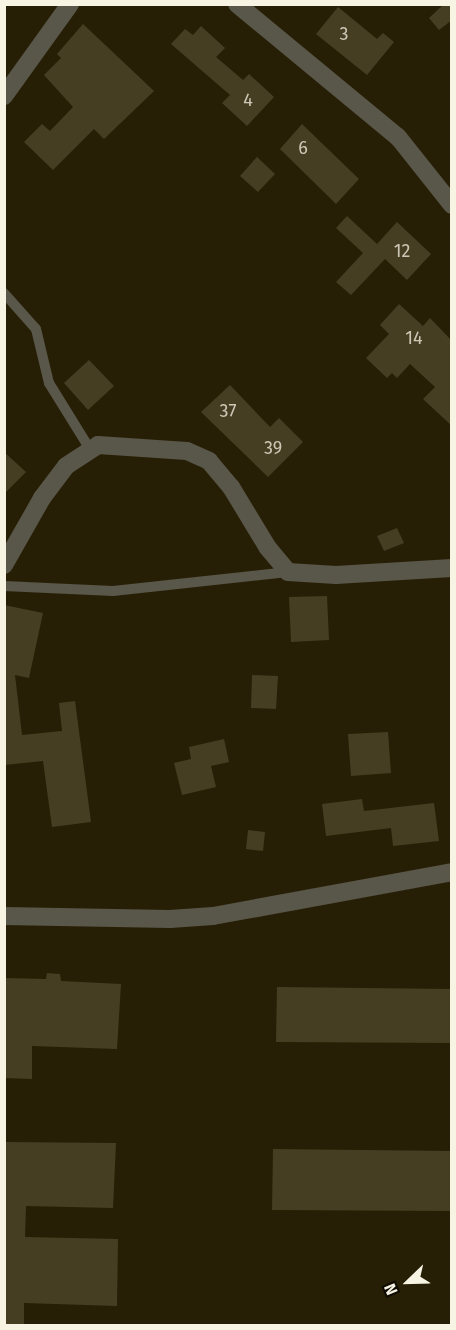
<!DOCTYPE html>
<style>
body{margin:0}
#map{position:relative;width:456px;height:1330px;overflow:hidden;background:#271f05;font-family:"Fira Sans",sans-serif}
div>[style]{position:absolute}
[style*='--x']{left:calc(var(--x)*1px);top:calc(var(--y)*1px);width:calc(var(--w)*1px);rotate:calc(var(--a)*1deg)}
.building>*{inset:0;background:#463e23}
.service>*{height:10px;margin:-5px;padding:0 5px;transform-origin:5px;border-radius:5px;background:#59564a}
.minor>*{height:18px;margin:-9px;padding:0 9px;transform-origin:9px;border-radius:9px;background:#59564a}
span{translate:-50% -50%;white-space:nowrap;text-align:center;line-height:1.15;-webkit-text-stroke:6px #0d0a02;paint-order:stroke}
.number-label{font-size:18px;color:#ccc6b4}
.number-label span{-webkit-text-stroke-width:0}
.frame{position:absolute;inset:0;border:6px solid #f8f4e4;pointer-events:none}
.north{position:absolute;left:378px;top:1252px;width:60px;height:60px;-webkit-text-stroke:4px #0d0a02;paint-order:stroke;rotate:247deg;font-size:16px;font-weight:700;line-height:24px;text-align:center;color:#f8f4e4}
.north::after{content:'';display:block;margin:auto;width:21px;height:27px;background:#f8f4e4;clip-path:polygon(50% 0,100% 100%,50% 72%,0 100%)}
</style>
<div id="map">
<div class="building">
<div style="clip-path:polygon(444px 4px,452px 4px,452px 20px,439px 30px,429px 18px)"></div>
<div style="clip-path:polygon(338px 7px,377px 39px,383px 33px,394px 42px,367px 75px,316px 34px)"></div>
<div style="clip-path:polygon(83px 24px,154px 91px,104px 139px,94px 129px,53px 170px,24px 142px,42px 124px,50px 131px,73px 107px,44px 75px,61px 58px,57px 54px)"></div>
<div style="clip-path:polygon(201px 26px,225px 48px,216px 57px,243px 80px,249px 74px,274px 97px,247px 126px,222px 103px,230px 95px,171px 44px,185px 29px,193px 35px)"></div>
<div style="clip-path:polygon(302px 124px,359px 179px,336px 204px,280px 149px)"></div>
<div style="clip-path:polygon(257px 157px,275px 174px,258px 192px,240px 176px)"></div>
<div style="clip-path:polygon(347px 216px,377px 244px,397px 222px,431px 254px,407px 280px,385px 259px,351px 295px,336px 282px,363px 253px,336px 228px)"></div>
<div style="clip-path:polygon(399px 304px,423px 326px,430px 318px,452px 341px,452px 426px,423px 399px,435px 387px,410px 364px,397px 378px,392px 373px,387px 378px,366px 358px,389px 334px,380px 325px)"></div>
<div style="clip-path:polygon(89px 360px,114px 386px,88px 410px,64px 383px)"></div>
<div style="clip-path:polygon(230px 385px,270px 427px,279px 418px,303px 442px,268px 477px,201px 412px)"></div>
<div style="clip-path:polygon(4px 452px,26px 472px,4px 494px)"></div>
<div style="clip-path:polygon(397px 528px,404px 543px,384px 551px,377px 536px)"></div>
<div style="clip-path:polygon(327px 596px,329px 640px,291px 642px,289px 597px)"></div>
<div style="clip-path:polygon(4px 605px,43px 613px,29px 678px,15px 675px,22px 735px,62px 731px,59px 703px,75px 701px,91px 822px,52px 827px,43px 761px,4px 765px)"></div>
<div style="clip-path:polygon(252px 675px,278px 676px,276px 709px,251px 708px)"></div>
<div style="clip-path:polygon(388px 732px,391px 773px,351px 776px,348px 734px)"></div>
<div style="clip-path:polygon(224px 739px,229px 762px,211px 766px,216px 787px,182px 795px,174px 763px,191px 759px,189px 747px)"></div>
<div style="clip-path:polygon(362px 799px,364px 811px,434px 803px,439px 841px,393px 846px,391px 828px,326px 836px,322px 804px)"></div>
<div style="clip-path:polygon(248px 830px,265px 832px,263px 851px,246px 849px)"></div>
<div style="clip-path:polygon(47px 973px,60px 974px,61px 981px,121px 984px,117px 1049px,32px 1046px,32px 1079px,4px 1078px,4px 978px,46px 979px)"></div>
<div style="clip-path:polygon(277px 987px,452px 989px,452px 1043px,276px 1042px)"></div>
<div style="clip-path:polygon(4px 1142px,116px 1143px,113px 1208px,26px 1206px,25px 1237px,118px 1239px,117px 1306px,24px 1303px,24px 1326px,4px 1326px)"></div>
<div style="clip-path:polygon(273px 1149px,452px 1151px,452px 1211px,272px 1210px)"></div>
</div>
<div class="service">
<div style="--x:4;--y:293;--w:48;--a:48.4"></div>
<div style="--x:36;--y:329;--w:56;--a:76.5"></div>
<div style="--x:49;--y:383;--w:78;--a:58.2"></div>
<div style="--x:4;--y:586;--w:109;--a:2.6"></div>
<div style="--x:113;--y:591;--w:176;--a:-6.2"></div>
</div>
<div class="minor">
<div style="--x:237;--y:4;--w:209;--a:39.6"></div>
<div style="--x:398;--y:137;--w:87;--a:51.5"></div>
<div style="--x:4;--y:96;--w:113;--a:-54.3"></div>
<div style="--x:4;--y:565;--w:77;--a:-60.4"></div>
<div style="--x:42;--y:498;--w:40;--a:-53"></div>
<div style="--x:66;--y:466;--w:38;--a:-33"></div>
<div style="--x:98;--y:445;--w:89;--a:3.9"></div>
<div style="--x:187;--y:451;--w:24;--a:24"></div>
<div style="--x:209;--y:461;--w:34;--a:50"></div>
<div style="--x:231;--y:487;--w:71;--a:58.8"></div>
<div style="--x:268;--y:548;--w:31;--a:50"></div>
<div style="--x:288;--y:572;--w:48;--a:3.6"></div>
<div style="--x:336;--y:575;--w:116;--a:-3.5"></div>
<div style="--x:4;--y:916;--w:166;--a:1"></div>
<div style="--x:170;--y:919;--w:43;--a:-4"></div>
<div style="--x:213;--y:916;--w:243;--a:-10.4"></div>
</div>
<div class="number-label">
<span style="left:344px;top:34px">3</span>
<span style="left:248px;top:100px">4</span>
<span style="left:303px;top:148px">6</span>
<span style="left:402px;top:251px">12</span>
<span style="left:414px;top:338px">14</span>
<span style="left:228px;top:411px">37</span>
<span style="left:273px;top:448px">39</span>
</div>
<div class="frame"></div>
<div class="north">N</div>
</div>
